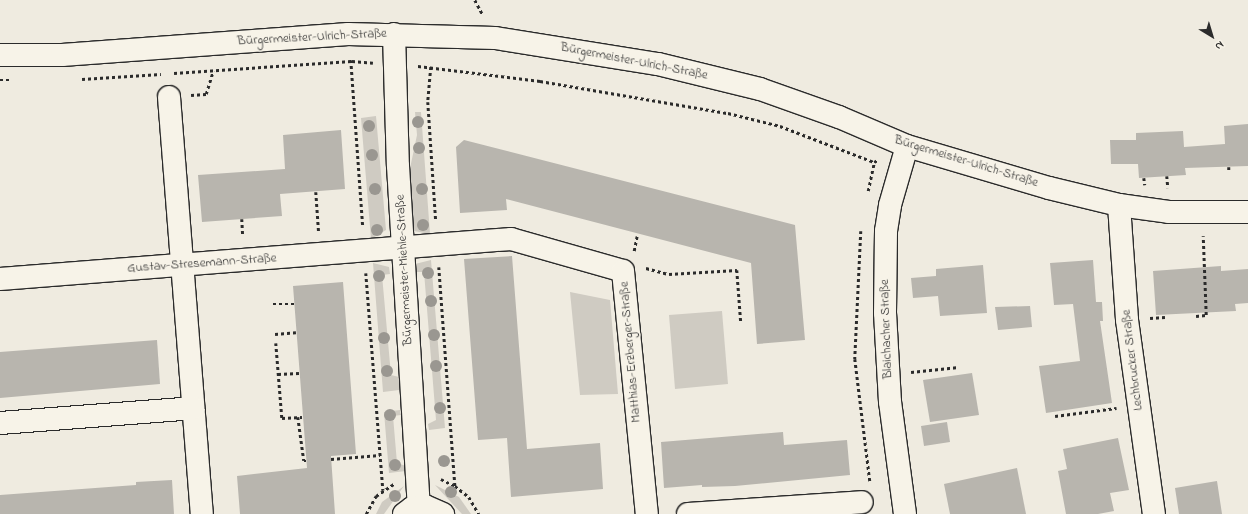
<!DOCTYPE html>
<meta charset="utf-8">
<style>
body{margin:0}
#map{position:relative;width:1248px;height:514px;overflow:hidden;background:#efebe0;font-family:"Indie Flower",sans-serif}
div>[style]{position:absolute}
[style*='--x']{left:calc(var(--x)*1px);top:calc(var(--y)*1px);width:calc(var(--w)*1px);rotate:calc(var(--a)*1deg)}
.green>*{inset:0;background:#cfcbc2}
.building>*{inset:0;background:#b8b5ae}
.path>*{height:2.5px;margin-top:-1.25px;transform-origin:0;background:repeating-linear-gradient(90deg,#2b2b2b 0 3px,transparent 0 6px)}
.roads{filter:drop-shadow(1px 0 #2b2b2b) drop-shadow(-1px 0 #2b2b2b) drop-shadow(0 1px #2b2b2b) drop-shadow(0 -1px #2b2b2b)}
.minor>*{height:22px;margin:-11px;padding:0 11px;transform-origin:11px;border-radius:11px;background:#f7f3e8}
.secondary>*{height:22px;margin:-11px;padding:0 11px;transform-origin:11px;border-radius:11px;background:#f7f3e8}
.trees>*{width:12px;height:12px;margin:-6px;border-radius:50%;background:#9a9791}
span{translate:-50% -50%;white-space:nowrap;text-align:center;line-height:1.15;-webkit-text-stroke:3px #f7f3e8;paint-order:stroke}
.street-label{font-size:13px;color:#2b2b2b}
.north{position:absolute;left:1192px;top:16px;width:40px;height:40px;-webkit-text-stroke:3px #f7f3e8;paint-order:stroke;rotate:142deg;font-size:11px;font-weight:700;line-height:16px;text-align:center;color:#2b2b2b}
.north::after{content:'';display:block;margin:auto;width:14px;height:18px;background:#2b2b2b;clip-path:polygon(50% 0,100% 100%,50% 72%,0 100%)}
</style>
<div id="map">
<div class="green">
<div style="clip-path:polygon(415px 112px,421px 112px,430px 234px,414px 231px,409px 173px,417px 135px)"></div>
<div style="clip-path:polygon(376px 116px,386px 230px,371px 239px,361px 118px)"></div>
<div style="clip-path:polygon(431px 260px,445px 428px,429px 430px,428px 424px,436px 420px,424px 272px,416px 272px,415px 264px)"></div>
<div style="clip-path:polygon(373px 263px,389px 267px,390px 274px,382px 275px,391px 375px,399px 377px,399px 390px,383px 392px)"></div>
<div style="clip-path:polygon(570px 292px,610px 300px,618px 394px,580px 395px)"></div>
<div style="clip-path:polygon(722px 311px,728px 384px,675px 389px,669px 315px)"></div>
<div style="clip-path:polygon(400px 410px,401px 415px,393px 416px,397px 463px,406px 466px,406px 471px,389px 473px,384px 412px)"></div>
<div style="clip-path:polygon(435px 485px,459px 497px,471px 514px,462px 514px)"></div>
<div style="clip-path:polygon(404px 486px,384px 514px,376px 514px,382px 502px)"></div>
</div>
<div class="building">
<div style="clip-path:polygon(1248px 124px,1248px 166px,1185px 168px,1186px 175px,1139px 178px,1138px 164px,1111px 164px,1110px 140px,1136px 140px,1136px 133px,1183px 131px,1184px 147px,1225px 144px,1224px 126px)"></div>
<div style="clip-path:polygon(341px 130px,345px 189px,280px 194px,282px 216px,202px 222px,198px 175px,285px 169px,283px 135px)"></div>
<div style="clip-path:polygon(464px 140px,795px 225px,805px 340px,757px 344px,751px 263px,506px 199px,507px 210px,460px 213px,456px 147px)"></div>
<div style="clip-path:polygon(512px 256px,527px 449px,600px 443px,603px 489px,511px 497px,507px 438px,478px 440px,464px 259px)"></div>
<div style="clip-path:polygon(1093px 260px,1096px 302px,1102px 302px,1103px 321px,1100px 321px,1112px 403px,1046px 413px,1039px 366px,1080px 361px,1073px 304px,1054px 305px,1050px 263px)"></div>
<div style="clip-path:polygon(983px 265px,987px 313px,940px 316px,938px 296px,913px 298px,911px 278px,936px 276px,936px 269px)"></div>
<div style="clip-path:polygon(1221px 266px,1221px 271px,1248px 269px,1248px 303px,1235px 304px,1236px 311px,1156px 315px,1153px 271px)"></div>
<div style="clip-path:polygon(343px 282px,356px 454px,331px 456px,335px 514px,240px 514px,237px 476px,307px 468px,293px 286px)"></div>
<div style="clip-path:polygon(1030px 306px,1032px 327px,998px 330px,995px 307px)"></div>
<div style="clip-path:polygon(157px 340px,160px 384px,0 398px,0 352px)"></div>
<div style="clip-path:polygon(972px 373px,979px 415px,930px 422px,923px 380px)"></div>
<div style="clip-path:polygon(947px 422px,950px 442px,924px 446px,921px 426px)"></div>
<div style="clip-path:polygon(783px 432px,784px 445px,847px 440px,850px 475px,735px 486px,702px 487px,702px 485px,664px 488px,661px 442px)"></div>
<div style="clip-path:polygon(1118px 438px,1129px 490px,1110px 493px,1114px 511px,1098px 514px,1066px 514px,1058px 471px,1067px 469px,1063px 449px)"></div>
<div style="clip-path:polygon(1017px 468px,1026px 514px,950px 514px,944px 484px)"></div>
<div style="clip-path:polygon(172px 480px,174px 514px,0 514px,0 495px,136px 485px,136px 482px)"></div>
<div style="clip-path:polygon(1217px 481px,1222px 514px,1179px 514px,1175px 488px)"></div>
</div>
<div class="path">
<div style="--x:475;--y:0;--w:17;--a:62"></div>
<div style="--x:351;--y:60;--w:168;--a:85.9"></div>
<div style="--x:418;--y:66;--w:123;--a:7"></div>
<div style="--x:540;--y:81;--w:191;--a:9.7"></div>
<div style="--x:728;--y:113;--w:54;--a:14"></div>
<div style="--x:780;--y:126;--w:101;--a:21"></div>
<div style="--x:874;--y:162;--w:4;--a:-27"></div>
<div style="--x:431;--y:67;--w:35;--a:95"></div>
<div style="--x:428;--y:102;--w:120;--a:86.2"></div>
<div style="--x:174;--y:73;--w:178;--a:-3.9"></div>
<div style="--x:352;--y:61;--w:21;--a:5"></div>
<div style="--x:82;--y:79;--w:79;--a:-3.6"></div>
<div style="--x:0;--y:80;--w:9;--a:0"></div>
<div style="--x:191;--y:95;--w:15;--a:-4"></div>
<div style="--x:206;--y:94;--w:24;--a:-73"></div>
<div style="--x:1229;--y:167;--w:3;--a:90"></div>
<div style="--x:1167;--y:176;--w:12;--a:85"></div>
<div style="--x:1144;--y:178;--w:7;--a:82"></div>
<div style="--x:868;--y:191;--w:30;--a:-78"></div>
<div style="--x:316;--y:192;--w:39;--a:86"></div>
<div style="--x:242;--y:219;--w:17;--a:87"></div>
<div style="--x:861;--y:231;--w:128;--a:92.7"></div>
<div style="--x:855;--y:359;--w:123;--a:83"></div>
<div style="--x:634;--y:251;--w:15;--a:-79"></div>
<div style="--x:439;--y:267;--w:220;--a:85.8"></div>
<div style="--x:646;--y:268;--w:24;--a:15"></div>
<div style="--x:669;--y:274;--w:68;--a:-3.4"></div>
<div style="--x:737;--y:270;--w:53;--a:85.7"></div>
<div style="--x:366;--y:273;--w:218;--a:85.5"></div>
<div style="--x:273;--y:304;--w:21;--a:0"></div>
<div style="--x:1196;--y:316;--w:10;--a:-6"></div>
<div style="--x:1206;--y:315;--w:79;--a:-92.2"></div>
<div style="--x:1150;--y:318;--w:15;--a:-4"></div>
<div style="--x:275;--y:334;--w:21;--a:-5"></div>
<div style="--x:276;--y:343;--w:75;--a:85.4"></div>
<div style="--x:282;--y:418;--w:20;--a:-3"></div>
<div style="--x:911;--y:372;--w:48;--a:-5.9"></div>
<div style="--x:278;--y:374;--w:21;--a:-3"></div>
<div style="--x:1055;--y:416;--w:62;--a:-7.5"></div>
<div style="--x:298;--y:417;--w:44;--a:82.2"></div>
<div style="--x:304;--y:461;--w:2;--a:0"></div>
<div style="--x:331;--y:459;--w:49;--a:-4.7"></div>
<div style="--x:441;--y:479;--w:16;--a:27"></div>
<div style="--x:455;--y:486;--w:18;--a:38"></div>
<div style="--x:469;--y:497;--w:20;--a:60"></div>
<div style="--x:366;--y:514;--w:21;--a:-61"></div>
<div style="--x:376;--y:496;--w:23;--a:-34"></div>
</div>
<div class="roads">
<div class="minor">
<div style="--x:394;--y:34;--w:132;--a:88.3"></div>
<div style="--x:398;--y:166;--w:341;--a:86.5"></div>
<div style="--x:169;--y:97;--w:418;--a:85.5"></div>
<div style="--x:1119;--y:205;--w:115;--a:86"></div>
<div style="--x:1127;--y:320;--w:196;--a:82.1"></div>
<div style="--x:0;--y:279;--w:513;--a:-4.48"></div>
<div style="--x:511;--y:239;--w:116;--a:15.9"></div>
<div style="--x:623;--y:271;--w:244;--a:84.4"></div>
<div style="--x:0;--y:423;--w:194;--a:-4.4"></div>
<div style="--x:404;--y:514;--w:10;--a:-37"></div>
<div style="--x:412;--y:508;--w:13;--a:-9"></div>
<div style="--x:425;--y:506;--w:20;--a:24"></div>
<div style="--x:688;--y:514;--w:174;--a:-3.9"></div>
<div style="--x:905;--y:514;--w:113;--a:-97.6"></div>
<div style="--x:890;--y:402;--w:89;--a:-93.2"></div>
<div style="--x:885;--y:313;--w:82;--a:-89.3"></div>
<div style="--x:886;--y:231;--w:26;--a:-81"></div>
<div style="--x:890;--y:205;--w:61;--a:-73.9"></div>
</div>
<div class="secondary">
<div style="--x:0;--y:55;--w:62;--a:0"></div>
<div style="--x:62;--y:55;--w:287;--a:-4.2"></div>
<div style="--x:348;--y:34;--w:147;--a:1.6"></div>
<div style="--x:495;--y:38;--w:165;--a:9.1"></div>
<div style="--x:658;--y:64;--w:105;--a:13.8"></div>
<div style="--x:760;--y:89;--w:84;--a:19.5"></div>
<div style="--x:839;--y:117;--w:74;--a:23.1"></div>
<div style="--x:907;--y:146;--w:148;--a:16.5"></div>
<div style="--x:1049;--y:188;--w:72;--a:13.7"></div>
<div style="--x:1119;--y:205;--w:50;--a:8"></div>
<div style="--x:1169;--y:212;--w:79;--a:0"></div>
</div>
</div>
<div class="trees">
<div style="left:418px;top:122px"></div>
<div style="left:369px;top:126px"></div>
<div style="left:419px;top:148px"></div>
<div style="left:372px;top:155px"></div>
<div style="left:375px;top:189px"></div>
<div style="left:422px;top:189px"></div>
<div style="left:423px;top:225px"></div>
<div style="left:377px;top:230px"></div>
<div style="left:428px;top:273px"></div>
<div style="left:379px;top:276px"></div>
<div style="left:431px;top:301px"></div>
<div style="left:434px;top:335px"></div>
<div style="left:384px;top:338px"></div>
<div style="left:436px;top:366px"></div>
<div style="left:387px;top:371px"></div>
<div style="left:440px;top:408px"></div>
<div style="left:390px;top:415px"></div>
<div style="left:444px;top:461px"></div>
<div style="left:395px;top:465px"></div>
<div style="left:451px;top:492px"></div>
<div style="left:395px;top:496px"></div>
</div>
<div class="street-label">
<span style="left:312px;top:38px;rotate:-3deg">Bürgermeister-Ulrich-Straße</span>
<span style="left:634px;top:62px;rotate:11deg">Bürgermeister-Ulrich-Straße</span>
<span style="left:966px;top:162px;rotate:17deg">Bürgermeister-Ulrich-Straße</span>
<span style="left:202px;top:264px;rotate:-4deg">Gustav-Stresemann-Straße</span>
<span style="left:405px;top:270px;rotate:-93deg">Bürgermeister-Miehle-Straße</span>
<span style="left:887px;top:329px;rotate:-92deg">Blaichacher Straße</span>
<span style="left:631px;top:352px;rotate:-95deg">Matthias-Erzberger-Straße</span>
<span style="left:1133px;top:360px;rotate:-97deg">Lechbrucker Straße</span>
</div>
<div class="north">N</div>
</div>
